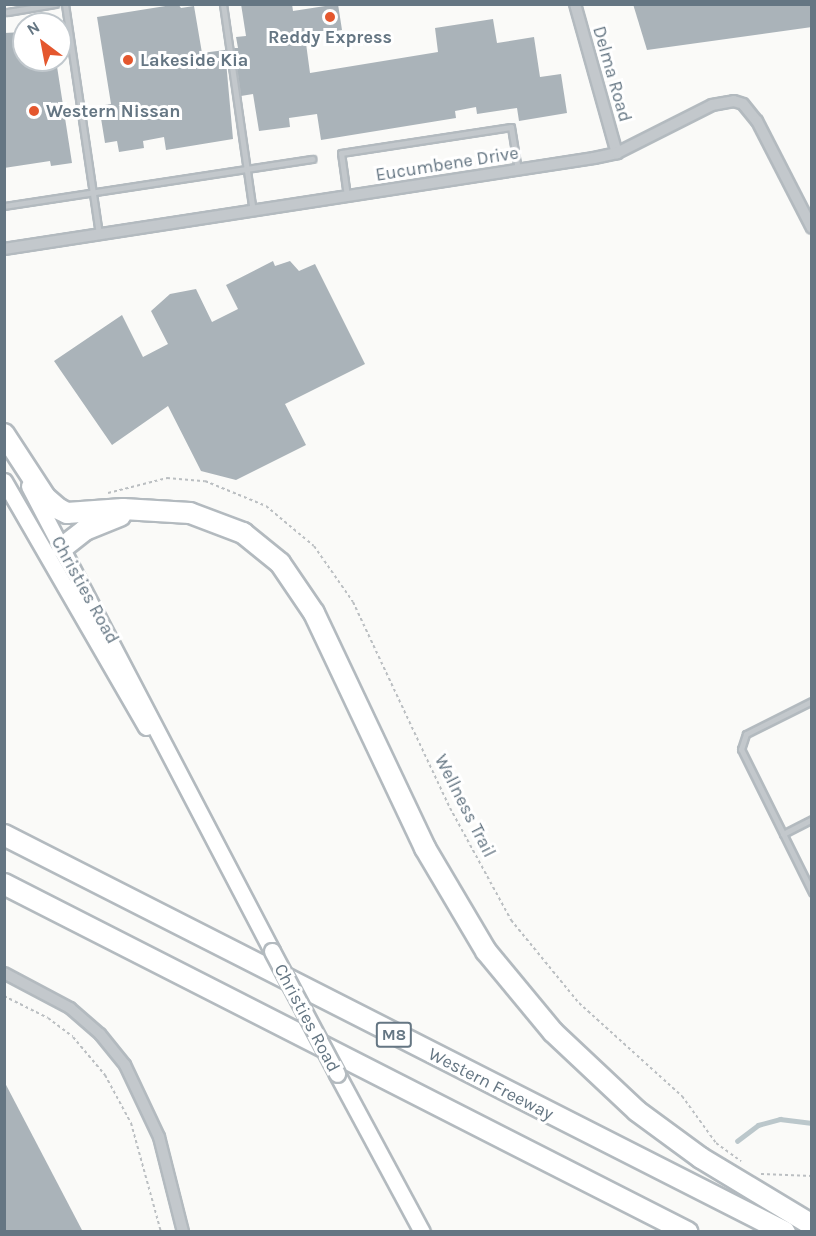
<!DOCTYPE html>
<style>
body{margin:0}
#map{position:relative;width:816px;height:1236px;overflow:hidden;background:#fafaf8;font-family:Karla,sans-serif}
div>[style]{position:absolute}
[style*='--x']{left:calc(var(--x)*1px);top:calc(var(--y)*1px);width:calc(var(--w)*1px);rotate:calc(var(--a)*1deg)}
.stream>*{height:4.5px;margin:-2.25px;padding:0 2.25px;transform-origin:2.25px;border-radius:2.25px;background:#bbc7cb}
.building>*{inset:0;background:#aab3b9}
.path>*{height:2px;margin-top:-1px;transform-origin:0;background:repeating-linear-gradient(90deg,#bbbfc2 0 3px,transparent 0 6px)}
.roads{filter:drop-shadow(2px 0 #b3babf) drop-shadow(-2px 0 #b3babf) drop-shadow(0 2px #b3babf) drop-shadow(0 -2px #b3babf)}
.service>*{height:5px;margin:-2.5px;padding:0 2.5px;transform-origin:2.5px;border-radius:2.5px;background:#c3c8cc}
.minor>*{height:10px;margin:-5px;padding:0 5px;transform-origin:5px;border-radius:5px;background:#c3c8cc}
.secondary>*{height:15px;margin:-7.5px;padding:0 7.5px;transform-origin:7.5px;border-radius:7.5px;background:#fff}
.motorway>*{height:20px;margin:-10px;padding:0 10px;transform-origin:10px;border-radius:10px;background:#fff}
.bridges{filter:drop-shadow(2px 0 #b3babf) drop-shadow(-2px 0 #b3babf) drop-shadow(0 2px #b3babf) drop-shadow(0 -2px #b3babf)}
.secondary-bridge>*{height:15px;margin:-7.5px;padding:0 7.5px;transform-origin:7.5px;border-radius:7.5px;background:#fff}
.dots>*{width:16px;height:16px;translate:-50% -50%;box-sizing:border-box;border:3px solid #fff;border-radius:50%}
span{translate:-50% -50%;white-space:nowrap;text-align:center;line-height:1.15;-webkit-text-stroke:6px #fff;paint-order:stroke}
.shield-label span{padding:2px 4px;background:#fff;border:2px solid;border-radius:4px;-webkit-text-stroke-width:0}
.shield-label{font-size:16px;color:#657683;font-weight:700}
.poi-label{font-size:18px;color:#657683;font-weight:700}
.left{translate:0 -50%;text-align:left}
.street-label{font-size:18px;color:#657683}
.frame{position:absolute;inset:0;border:6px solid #657683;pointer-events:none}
.north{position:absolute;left:12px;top:12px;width:60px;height:60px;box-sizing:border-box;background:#fff;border:2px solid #c1c8cd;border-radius:50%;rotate:328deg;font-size:16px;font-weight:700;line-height:24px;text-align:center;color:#657683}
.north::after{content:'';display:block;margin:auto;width:21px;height:27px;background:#e4572e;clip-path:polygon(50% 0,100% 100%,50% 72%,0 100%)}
</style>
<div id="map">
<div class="stream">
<div style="--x:737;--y:1141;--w:26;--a:-37"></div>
<div style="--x:758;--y:1125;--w:23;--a:-15"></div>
<div style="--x:780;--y:1119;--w:32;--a:7"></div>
</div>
<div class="building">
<div style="clip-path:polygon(178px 4px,181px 8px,194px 6px,202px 53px,225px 50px,233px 139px,166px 150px,164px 137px,143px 141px,144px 148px,119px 152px,117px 141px,105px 143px,99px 106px,111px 104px,97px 17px)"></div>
<div style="clip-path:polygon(241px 4px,292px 4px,293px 11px,338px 4px,342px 30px,305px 36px,310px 73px,438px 52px,435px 28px,493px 19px,497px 43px,534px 37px,540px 77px,561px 74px,567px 113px,519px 121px,517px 108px,477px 114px,476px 107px,455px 111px,456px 118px,321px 140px,317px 114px,289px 118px,290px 127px,259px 131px,253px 94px,241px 96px,234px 48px,238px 48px,236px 37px,246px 36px)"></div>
<div style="clip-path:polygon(633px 4px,812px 4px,812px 27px,647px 50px)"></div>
<div style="clip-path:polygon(24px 32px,24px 60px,56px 60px,72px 163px,51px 166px,50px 161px,4px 168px,4px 33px)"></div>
<div style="clip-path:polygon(273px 261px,275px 266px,290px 261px,299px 271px,315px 264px,365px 364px,285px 404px,306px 445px,236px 480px,201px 471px,168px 406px,112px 445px,54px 361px,122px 315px,143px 357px,168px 344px,151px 311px,170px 294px,196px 289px,212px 322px,238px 309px,226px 285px)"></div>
<div style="clip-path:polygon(4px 1081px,83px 1232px,4px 1232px)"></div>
</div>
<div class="path">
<div style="--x:108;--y:493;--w:61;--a:-14.3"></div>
<div style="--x:167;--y:478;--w:38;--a:5"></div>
<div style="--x:205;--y:481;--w:66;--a:22.3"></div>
<div style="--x:266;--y:506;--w:62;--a:39.8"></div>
<div style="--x:314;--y:546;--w:68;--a:55.1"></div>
<div style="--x:353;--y:602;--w:228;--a:64.8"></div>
<div style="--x:450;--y:808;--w:128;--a:61.4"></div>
<div style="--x:511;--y:920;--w:107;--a:50.7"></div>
<div style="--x:579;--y:1003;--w:139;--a:42.1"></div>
<div style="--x:682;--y:1096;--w:58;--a:54.1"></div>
<div style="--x:716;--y:1143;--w:31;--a:36"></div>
<div style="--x:4;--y:996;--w:49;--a:26.6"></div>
<div style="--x:48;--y:1018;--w:31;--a:37"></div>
<div style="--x:73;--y:1037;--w:50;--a:49.9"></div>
<div style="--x:105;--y:1075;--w:55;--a:61.6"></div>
<div style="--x:131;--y:1123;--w:113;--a:74.6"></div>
<div style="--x:761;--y:1174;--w:51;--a:2.2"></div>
</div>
<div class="roads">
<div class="service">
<div style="--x:65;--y:4;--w:232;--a:81.6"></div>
<div style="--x:223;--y:4;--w:209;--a:81.8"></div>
<div style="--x:7;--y:12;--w:49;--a:-9.5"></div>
<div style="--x:347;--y:196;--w:43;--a:-97.9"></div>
<div style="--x:341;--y:153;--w:172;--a:-8.7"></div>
<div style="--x:511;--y:127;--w:44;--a:80.8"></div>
<div style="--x:4;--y:206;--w:312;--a:-8.7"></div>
<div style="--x:812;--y:701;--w:74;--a:153.4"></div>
<div style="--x:746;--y:734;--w:16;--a:108"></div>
<div style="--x:741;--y:749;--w:160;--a:63.6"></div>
<div style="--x:783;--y:834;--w:33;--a:-27"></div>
</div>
<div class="minor">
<div style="--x:575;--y:4;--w:155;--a:74.3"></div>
<div style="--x:4;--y:249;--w:597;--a:-8.77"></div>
<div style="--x:594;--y:158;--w:24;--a:-12"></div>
<div style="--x:617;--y:153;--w:106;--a:-26.8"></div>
<div style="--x:712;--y:105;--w:22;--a:-10"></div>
<div style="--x:734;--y:101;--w:9;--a:18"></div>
<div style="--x:743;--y:104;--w:22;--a:51"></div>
<div style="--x:757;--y:121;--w:120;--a:62.8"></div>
<div style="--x:4;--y:973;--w:75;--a:27.9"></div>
<div style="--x:70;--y:1008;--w:40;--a:41"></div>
<div style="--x:100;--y:1034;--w:40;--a:51"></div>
<div style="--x:125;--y:1065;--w:80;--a:64.7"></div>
<div style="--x:159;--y:1137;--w:98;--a:75.8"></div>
</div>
<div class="secondary">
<div style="--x:4;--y:481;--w:284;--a:60"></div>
<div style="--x:29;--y:486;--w:525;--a:62.41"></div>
<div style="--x:337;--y:1074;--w:179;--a:61.7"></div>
</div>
<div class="motorway">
<div style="--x:4;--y:434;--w:75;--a:56.9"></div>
<div style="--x:45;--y:497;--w:18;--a:41"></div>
<div style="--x:59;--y:509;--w:9;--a:27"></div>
<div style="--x:67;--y:513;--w:56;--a:-4.1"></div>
<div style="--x:123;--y:509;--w:67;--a:3.4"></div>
<div style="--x:190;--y:513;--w:57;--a:20.7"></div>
<div style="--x:243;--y:533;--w:48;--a:39"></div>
<div style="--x:280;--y:563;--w:60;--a:55.8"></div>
<div style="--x:314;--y:613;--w:260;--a:64.7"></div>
<div style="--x:425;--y:848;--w:120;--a:59.4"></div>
<div style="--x:486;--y:951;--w:105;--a:50.4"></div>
<div style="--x:553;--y:1032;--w:115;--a:43.2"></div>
<div style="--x:637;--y:1111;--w:79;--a:36.3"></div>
<div style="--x:701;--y:1158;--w:130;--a:31.1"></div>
<div style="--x:62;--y:548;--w:29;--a:-38"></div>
<div style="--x:85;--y:530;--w:38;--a:-22"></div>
<div style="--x:4;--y:835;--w:876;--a:26.95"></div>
<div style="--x:4;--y:884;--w:767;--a:27"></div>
</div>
</div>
<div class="bridges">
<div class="secondary-bridge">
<div style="--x:272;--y:951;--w:139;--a:62.1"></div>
</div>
</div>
<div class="dots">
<div style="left:330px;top:17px;background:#e4572e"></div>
<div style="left:128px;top:60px;background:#e4572e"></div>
<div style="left:34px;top:111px;background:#e4572e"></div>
</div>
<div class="shield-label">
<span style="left:394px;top:1035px">M8</span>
</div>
<div class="poi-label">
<span style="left:330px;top:37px">Reddy Express</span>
<span class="left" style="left:140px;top:60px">Lakeside Kia</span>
<span class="left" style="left:46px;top:111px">Western Nissan</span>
</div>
<div class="street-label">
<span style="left:612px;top:74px;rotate:74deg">Delma Road</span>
<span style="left:447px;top:164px;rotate:-9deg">Eucumbene Drive</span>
<span style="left:85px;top:590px;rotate:61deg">Christies Road</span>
<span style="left:465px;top:806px;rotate:63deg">Wellness Trail</span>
<span style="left:307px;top:1018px;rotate:62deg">Christies Road</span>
<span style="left:491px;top:1084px;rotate:27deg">Western Freeway</span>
</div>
<div class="frame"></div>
<div class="north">N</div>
</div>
